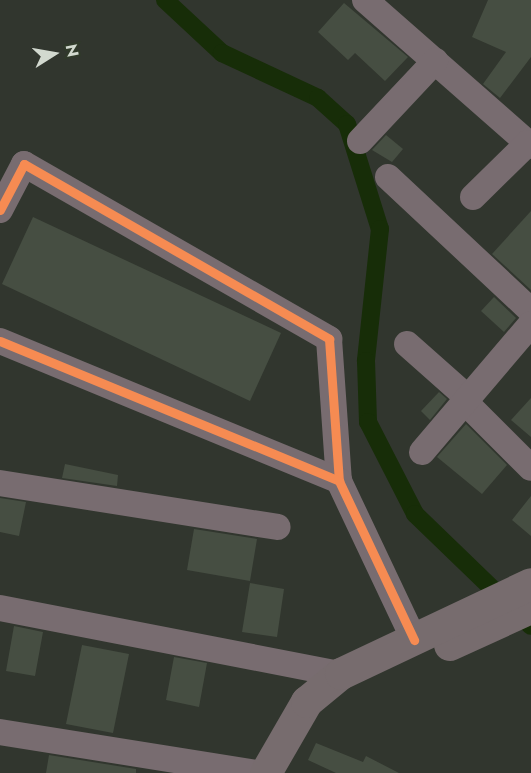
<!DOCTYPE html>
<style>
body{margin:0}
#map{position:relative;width:531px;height:773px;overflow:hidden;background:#31362e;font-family:Jost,sans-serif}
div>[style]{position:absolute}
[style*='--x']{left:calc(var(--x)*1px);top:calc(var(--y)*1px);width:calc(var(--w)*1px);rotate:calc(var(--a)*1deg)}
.canal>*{height:18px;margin:-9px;padding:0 9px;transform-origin:9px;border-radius:9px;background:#172d08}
.building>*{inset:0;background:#464e42}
.minor>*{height:26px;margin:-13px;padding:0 13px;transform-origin:13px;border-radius:13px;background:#786c70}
.major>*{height:32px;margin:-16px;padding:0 16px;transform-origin:16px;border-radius:16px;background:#776c6e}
.cycleway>*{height:9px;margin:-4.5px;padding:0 4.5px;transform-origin:4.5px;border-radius:4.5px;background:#f68b52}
span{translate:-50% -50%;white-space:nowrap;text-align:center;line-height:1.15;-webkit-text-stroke:6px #303a2a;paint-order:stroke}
.north{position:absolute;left:24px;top:24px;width:60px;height:60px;-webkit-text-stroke:4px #303a2a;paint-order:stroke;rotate:79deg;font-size:16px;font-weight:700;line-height:24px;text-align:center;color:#d2d9cf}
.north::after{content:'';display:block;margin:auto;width:21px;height:27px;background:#d2d9cf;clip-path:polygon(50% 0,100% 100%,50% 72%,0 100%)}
</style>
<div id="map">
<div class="canal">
<div style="--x:165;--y:0;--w:78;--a:42.9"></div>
<div style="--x:222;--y:53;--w:106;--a:25.1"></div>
<div style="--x:318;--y:98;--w:39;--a:42"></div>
<div style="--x:347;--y:124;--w:110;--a:72.6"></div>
<div style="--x:380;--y:229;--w:133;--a:96.1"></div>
<div style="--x:366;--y:361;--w:61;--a:88.1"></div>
<div style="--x:368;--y:422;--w:103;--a:62.9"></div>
<div style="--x:415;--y:514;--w:161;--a:44"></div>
</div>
<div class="building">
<div style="clip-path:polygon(488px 0,531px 0,531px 57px,500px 98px,483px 84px,506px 52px,472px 37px)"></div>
<div style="clip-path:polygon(344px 3px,408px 57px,385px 81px,355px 53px,348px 60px,318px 32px)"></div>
<div style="clip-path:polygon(386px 135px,403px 149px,392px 162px,372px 150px)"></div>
<div style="clip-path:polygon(531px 211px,531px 290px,492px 254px)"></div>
<div style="clip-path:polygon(33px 217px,281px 333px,250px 401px,2px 284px)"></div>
<div style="clip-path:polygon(494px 297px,516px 318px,504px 332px,481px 311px)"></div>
<div style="clip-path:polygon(439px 392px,447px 399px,430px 420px,421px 411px)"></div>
<div style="clip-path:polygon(531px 398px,531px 437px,511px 420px)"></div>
<div style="clip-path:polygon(466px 424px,507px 465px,482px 494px,437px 457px)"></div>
<div style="clip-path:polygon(65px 464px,118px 475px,117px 486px,62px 478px)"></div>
<div style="clip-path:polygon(531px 496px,531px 536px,512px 520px)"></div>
<div style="clip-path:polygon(0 498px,26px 502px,19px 536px,0 532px)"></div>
<div style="clip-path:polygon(194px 529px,257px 539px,250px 581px,187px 570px)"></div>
<div style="clip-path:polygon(250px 583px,284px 589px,277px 637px,242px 632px)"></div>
<div style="clip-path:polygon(14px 626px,43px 632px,35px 676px,6px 671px)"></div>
<div style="clip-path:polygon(82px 645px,129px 654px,113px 733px,66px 724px)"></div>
<div style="clip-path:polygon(174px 657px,207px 663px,199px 707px,166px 700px)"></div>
<div style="clip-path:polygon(316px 743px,363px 762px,366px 756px,399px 773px,336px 773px,308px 760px)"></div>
<div style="clip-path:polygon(49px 755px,136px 769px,136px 773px,46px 773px)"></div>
</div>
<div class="minor">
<div style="--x:365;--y:0;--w:221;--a:41.3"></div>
<div style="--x:360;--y:141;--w:110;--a:-46.8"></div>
<div style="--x:388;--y:177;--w:196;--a:43.1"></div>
<div style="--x:473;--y:197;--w:77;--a:-44.5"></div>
<div style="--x:0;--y:210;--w:52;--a:-62.4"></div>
<div style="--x:24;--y:164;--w:352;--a:29.8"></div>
<div style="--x:329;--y:339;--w:142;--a:86"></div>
<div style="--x:0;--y:341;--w:367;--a:22.4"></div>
<div style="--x:339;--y:481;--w:176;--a:64.7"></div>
<div style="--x:407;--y:344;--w:81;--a:41.5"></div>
<div style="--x:465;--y:402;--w:93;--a:45"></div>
<div style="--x:422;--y:452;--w:168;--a:-49.6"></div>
<div style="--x:0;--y:483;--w:281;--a:9"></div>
<div style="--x:0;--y:608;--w:347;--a:11"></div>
<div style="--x:0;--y:732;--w:260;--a:9.1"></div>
</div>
<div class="major">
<div style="--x:450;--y:645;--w:89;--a:-24.6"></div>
<div style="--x:266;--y:773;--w:82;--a:-60"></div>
<div style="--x:307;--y:702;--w:44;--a:-39.5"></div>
<div style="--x:341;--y:674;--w:210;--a:-25.3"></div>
</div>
<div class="cycleway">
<div style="--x:0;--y:210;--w:52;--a:-62.4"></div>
<div style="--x:24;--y:164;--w:352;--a:29.8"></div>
<div style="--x:329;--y:339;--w:142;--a:86"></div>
<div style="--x:0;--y:341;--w:367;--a:22.4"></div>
<div style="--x:339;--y:481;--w:176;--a:64.7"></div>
</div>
<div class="north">N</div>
</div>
